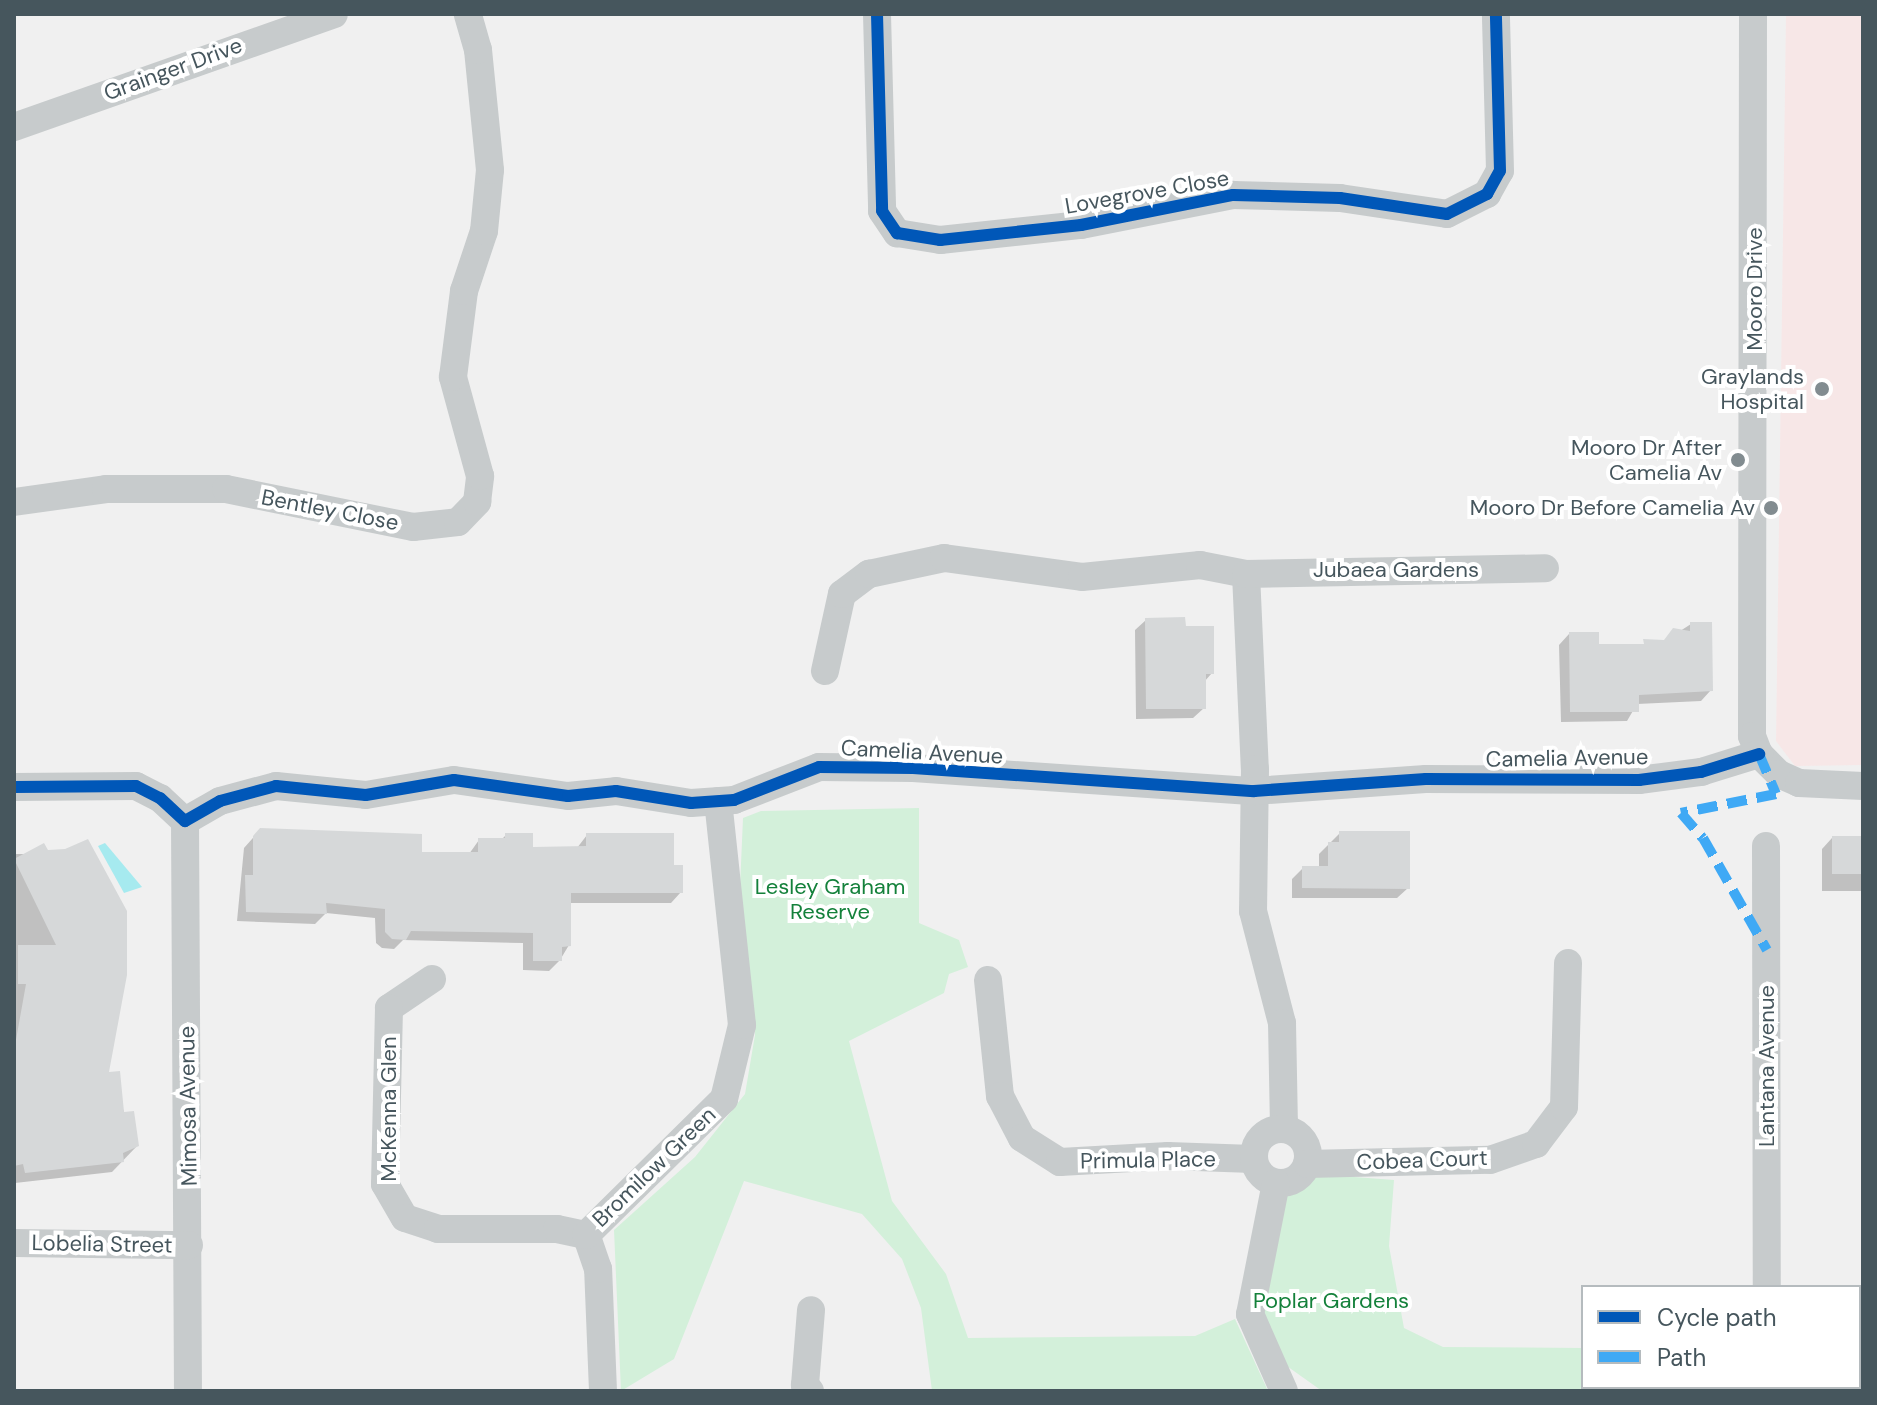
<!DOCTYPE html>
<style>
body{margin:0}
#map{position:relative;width:1877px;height:1405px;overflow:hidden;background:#f0f0f0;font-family:"DM Sans",sans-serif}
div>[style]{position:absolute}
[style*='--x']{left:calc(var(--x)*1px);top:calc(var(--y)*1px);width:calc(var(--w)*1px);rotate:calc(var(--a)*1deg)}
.medical>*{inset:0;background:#f7e7e7}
.green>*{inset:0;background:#d3f0da}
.water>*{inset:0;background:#a6eaef}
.shadow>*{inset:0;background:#0003}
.building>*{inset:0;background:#d6d8d9}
.street>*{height:28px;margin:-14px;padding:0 14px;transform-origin:14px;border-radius:14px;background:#c7cbcc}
.street>.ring{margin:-14px;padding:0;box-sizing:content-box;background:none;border:28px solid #c7cbcc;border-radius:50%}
.quiet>*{height:10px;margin-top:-5px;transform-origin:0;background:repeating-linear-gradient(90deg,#3fa9f5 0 20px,transparent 0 30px)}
.cycleway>*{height:12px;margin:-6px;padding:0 6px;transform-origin:6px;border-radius:6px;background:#0057b8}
.dots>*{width:22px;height:22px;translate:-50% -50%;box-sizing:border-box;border:4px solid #fff;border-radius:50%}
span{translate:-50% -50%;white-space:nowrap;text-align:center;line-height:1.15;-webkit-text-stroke:8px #fff;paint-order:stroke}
.street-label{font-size:22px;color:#46565d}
.poi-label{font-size:22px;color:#46565d}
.right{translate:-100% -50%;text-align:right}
.park-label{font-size:22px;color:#14813b}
.frame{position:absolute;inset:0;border:16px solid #46565d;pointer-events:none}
.legend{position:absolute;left:1581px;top:1285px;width:280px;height:104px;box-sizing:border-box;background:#fff;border:2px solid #b5bbbe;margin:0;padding:10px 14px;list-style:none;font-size:24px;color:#46565d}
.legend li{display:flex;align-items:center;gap:16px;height:40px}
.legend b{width:40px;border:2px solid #b5bbbe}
</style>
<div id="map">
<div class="medical">
<div style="clip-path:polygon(1786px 14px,1863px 14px,1863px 765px,1795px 766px,1776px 741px)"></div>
</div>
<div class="green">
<div style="clip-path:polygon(919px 808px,919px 923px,959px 940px,968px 967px,949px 974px,944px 993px,849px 1041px,892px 1201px,946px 1274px,968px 1338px,1195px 1336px,1235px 1319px,1268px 1391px,932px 1391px,921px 1308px,902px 1259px,862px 1214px,744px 1181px,674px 1359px,621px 1391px,614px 1230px,695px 1157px,745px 1094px,755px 1035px,740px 887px,743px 818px,761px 811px)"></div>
<div style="clip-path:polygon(1315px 1174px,1394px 1180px,1389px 1246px,1404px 1328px,1443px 1347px,1583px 1348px,1583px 1387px,1731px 1391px,1322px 1391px,1284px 1364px,1261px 1312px,1274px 1197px)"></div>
</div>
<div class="water">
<div style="clip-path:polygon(105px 843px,142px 887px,124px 893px,98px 846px)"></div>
</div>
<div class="shadow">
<div style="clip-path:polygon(1146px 620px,1184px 628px,1212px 673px,1204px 682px,1204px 708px,1193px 718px,1136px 719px,1135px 630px)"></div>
<div style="clip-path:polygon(1691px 624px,1711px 690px,1701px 701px,1637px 704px,1627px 721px,1561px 722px,1559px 645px,1569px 634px,1597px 647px,1639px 646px,1663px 642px)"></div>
<div style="clip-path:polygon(260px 830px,420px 854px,469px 854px,479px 840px,501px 840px,506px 835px,531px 849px,577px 848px,587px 835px,672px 867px,681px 892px,671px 903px,569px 903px,569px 945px,560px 960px,549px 971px,523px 970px,523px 943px,403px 940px,394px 949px,382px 948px,376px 943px,375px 918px,326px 913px,315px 924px,237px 921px,244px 848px)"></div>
<div style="clip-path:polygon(1340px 833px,1408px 888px,1397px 898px,1292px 898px,1292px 879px,1303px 868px,1319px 868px,1319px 854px)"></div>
<div style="clip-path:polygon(1832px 838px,1863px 838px,1863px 891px,1822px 891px,1822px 849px)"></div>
<div style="clip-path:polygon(14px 854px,26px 854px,137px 1146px,112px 1172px,15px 1183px)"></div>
</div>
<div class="building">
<div style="clip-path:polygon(1185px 617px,1186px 626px,1214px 626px,1214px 674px,1206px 674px,1206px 709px,1146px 709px,1145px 618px)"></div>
<div style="clip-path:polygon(1690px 622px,1712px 622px,1713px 691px,1639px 695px,1639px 712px,1570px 712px,1569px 632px,1599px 632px,1599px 644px,1644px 644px,1643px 639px,1664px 640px,1673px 628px,1690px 631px)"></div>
<div style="clip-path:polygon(260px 828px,422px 834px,422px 852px,478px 852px,478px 838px,505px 838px,505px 833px,533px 833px,533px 847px,586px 846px,586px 833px,674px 833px,674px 865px,683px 865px,683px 893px,571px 893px,571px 946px,562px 947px,562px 961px,533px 961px,533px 933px,411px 931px,406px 940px,392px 939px,385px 932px,385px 909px,326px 903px,327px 914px,246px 912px,245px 875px,253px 875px,253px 836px)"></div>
<div style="clip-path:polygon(1339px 831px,1410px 831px,1410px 889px,1302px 888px,1302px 866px,1328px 866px,1328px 842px,1339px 842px)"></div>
<div style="clip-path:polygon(1832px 836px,1863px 836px,1863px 874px,1832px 874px)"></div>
<div style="clip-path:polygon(88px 839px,127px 911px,127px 975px,109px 1072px,120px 1071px,124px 1112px,134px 1111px,139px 1146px,123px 1153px,124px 1162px,25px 1173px,23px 1164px,14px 1166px,14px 1051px,26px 984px,18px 984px,18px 945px,56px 945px,14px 859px,44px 843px,48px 850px,65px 849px)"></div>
</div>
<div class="street">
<div style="--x:877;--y:14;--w:197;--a:88.5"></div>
<div style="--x:882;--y:211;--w:27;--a:56"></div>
<div style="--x:897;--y:233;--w:44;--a:9.2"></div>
<div style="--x:940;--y:240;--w:142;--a:-6.1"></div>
<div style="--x:1081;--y:225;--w:155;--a:-11.2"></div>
<div style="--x:1233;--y:195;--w:107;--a:1.6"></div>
<div style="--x:1340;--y:198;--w:108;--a:8.5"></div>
<div style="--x:1447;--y:214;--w:45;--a:-26.6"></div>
<div style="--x:1487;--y:194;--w:26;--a:-61"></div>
<div style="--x:1500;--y:171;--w:157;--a:-91.5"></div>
<div style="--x:1753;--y:14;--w:722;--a:90.08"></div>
<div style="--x:1752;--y:736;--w:19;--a:69"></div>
<div style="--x:1759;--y:754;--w:28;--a:45"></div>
<div style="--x:1779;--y:774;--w:22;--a:24"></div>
<div style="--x:1799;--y:783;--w:64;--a:2.7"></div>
<div style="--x:14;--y:127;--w:339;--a:-19.4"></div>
<div style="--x:14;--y:502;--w:93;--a:-8"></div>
<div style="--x:106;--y:489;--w:120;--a:0"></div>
<div style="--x:226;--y:489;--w:191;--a:11.5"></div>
<div style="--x:413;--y:527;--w:45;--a:-6.3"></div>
<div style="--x:458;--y:522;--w:28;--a:-46"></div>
<div style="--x:477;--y:502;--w:26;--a:-83"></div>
<div style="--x:480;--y:476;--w:103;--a:-105.3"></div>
<div style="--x:453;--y:377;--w:87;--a:-82.7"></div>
<div style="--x:464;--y:291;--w:63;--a:-71.6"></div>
<div style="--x:484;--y:231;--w:61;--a:-84.4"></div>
<div style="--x:490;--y:170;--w:121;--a:-95.7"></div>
<div style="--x:478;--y:50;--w:37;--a:-106"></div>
<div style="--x:1246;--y:574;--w:195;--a:87.4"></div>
<div style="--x:1255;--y:769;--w:142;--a:90.8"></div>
<div style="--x:1253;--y:911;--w:116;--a:75.5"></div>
<div style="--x:1282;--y:1023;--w:106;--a:88.9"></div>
<div style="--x:825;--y:671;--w:79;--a:-77.6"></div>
<div style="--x:842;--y:594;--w:34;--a:-37"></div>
<div style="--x:869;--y:574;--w:77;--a:-12"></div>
<div style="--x:944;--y:558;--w:139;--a:7.8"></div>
<div style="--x:1082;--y:577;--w:119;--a:-5.8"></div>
<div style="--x:1200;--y:565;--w:47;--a:11.1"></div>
<div style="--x:1246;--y:574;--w:299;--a:-1.1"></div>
<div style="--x:14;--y:787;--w:122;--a:-0.5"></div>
<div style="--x:136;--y:786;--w:27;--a:27"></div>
<div style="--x:160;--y:798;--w:34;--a:43"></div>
<div style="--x:185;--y:821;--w:40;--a:-29.7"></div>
<div style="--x:220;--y:801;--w:58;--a:-15"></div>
<div style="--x:276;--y:786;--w:90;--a:5.7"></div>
<div style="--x:366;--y:795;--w:89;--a:-9.7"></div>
<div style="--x:454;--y:780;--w:115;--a:8"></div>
<div style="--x:568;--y:796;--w:48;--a:-5.9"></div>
<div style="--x:616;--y:791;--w:76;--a:9.1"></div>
<div style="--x:691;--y:803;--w:43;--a:-4"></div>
<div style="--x:734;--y:800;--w:91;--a:-21.2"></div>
<div style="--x:819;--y:767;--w:94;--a:0.6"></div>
<div style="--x:913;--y:768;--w:342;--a:3.9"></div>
<div style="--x:1254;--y:791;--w:172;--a:-4"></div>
<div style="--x:1426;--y:779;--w:213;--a:0.3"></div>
<div style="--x:1639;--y:780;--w:63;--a:-7.4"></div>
<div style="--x:1701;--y:772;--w:61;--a:-17.2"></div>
<div style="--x:185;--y:821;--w:570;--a:89.7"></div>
<div style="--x:1766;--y:846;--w:441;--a:89.9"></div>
<div style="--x:432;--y:979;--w:52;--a:146"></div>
<div style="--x:389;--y:1008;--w:176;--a:91.3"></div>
<div style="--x:385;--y:1184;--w:39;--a:60"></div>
<div style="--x:405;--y:1218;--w:35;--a:18"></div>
<div style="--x:438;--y:1229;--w:119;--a:0"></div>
<div style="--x:557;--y:1229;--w:30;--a:12"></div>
<div style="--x:988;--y:980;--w:117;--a:84.1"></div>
<div style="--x:1000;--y:1096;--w:47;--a:62.4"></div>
<div style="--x:1022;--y:1138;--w:45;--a:32.3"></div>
<div style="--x:1060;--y:1162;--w:108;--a:-3.2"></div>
<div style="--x:1168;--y:1156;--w:85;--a:2"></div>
<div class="ring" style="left:1254px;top:1129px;width:26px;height:26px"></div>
<div style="--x:1307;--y:1164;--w:183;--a:-1.3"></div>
<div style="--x:1490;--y:1160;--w:49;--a:-19.2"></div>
<div style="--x:1536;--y:1144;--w:46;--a:-52.9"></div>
<div style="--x:1564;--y:1107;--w:144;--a:-88.4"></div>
<div style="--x:1276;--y:1183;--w:134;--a:101.2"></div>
<div style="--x:1250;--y:1314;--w:84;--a:66.2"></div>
<div style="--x:14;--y:1243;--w:175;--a:0.7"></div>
<div style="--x:603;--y:1391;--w:122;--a:-92.3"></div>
<div style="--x:598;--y:1269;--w:36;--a:-109"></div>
<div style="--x:586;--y:1235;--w:194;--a:-44.6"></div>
<div style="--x:724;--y:1099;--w:76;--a:-76.3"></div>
<div style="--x:742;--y:1025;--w:225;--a:-96.1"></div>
<div style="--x:810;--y:1391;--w:8;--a:-130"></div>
<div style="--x:805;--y:1385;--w:75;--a:-85.4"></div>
<div style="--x:1767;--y:1391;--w:4;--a:-90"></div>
</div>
<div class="quiet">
<div style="--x:1759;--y:754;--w:43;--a:67"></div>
<div style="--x:1776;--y:794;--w:97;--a:168.7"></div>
<div style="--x:1681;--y:813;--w:33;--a:49"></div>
<div style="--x:1703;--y:838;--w:129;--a:60.3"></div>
</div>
<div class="cycleway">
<div style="--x:877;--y:14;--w:197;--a:88.5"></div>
<div style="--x:882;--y:211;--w:27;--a:56"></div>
<div style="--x:897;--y:233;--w:44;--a:9.2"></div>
<div style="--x:940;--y:240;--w:142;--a:-6.1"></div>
<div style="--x:1081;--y:225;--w:155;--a:-11.2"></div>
<div style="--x:1233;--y:195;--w:107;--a:1.6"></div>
<div style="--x:1340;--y:198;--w:108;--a:8.5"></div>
<div style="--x:1447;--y:214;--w:45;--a:-26.6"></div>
<div style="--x:1487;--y:194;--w:26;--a:-61"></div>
<div style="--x:1500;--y:171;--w:157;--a:-91.5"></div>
<div style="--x:14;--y:787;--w:122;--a:-0.5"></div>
<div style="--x:136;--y:786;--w:27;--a:27"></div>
<div style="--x:160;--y:798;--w:34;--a:43"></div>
<div style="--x:185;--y:821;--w:40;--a:-29.7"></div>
<div style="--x:220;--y:801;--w:58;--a:-15"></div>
<div style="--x:276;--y:786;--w:90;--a:5.7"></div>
<div style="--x:366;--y:795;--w:89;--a:-9.7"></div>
<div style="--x:454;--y:780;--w:115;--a:8"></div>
<div style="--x:568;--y:796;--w:48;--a:-5.9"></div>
<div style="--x:616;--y:791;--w:76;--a:9.1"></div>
<div style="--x:691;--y:803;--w:43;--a:-4"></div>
<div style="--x:734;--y:800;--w:91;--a:-21.2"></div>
<div style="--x:819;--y:767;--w:94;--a:0.6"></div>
<div style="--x:913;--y:768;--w:342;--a:3.9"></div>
<div style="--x:1254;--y:791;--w:172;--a:-4"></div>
<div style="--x:1426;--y:779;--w:213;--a:0.3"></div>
<div style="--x:1639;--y:780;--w:63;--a:-7.4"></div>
<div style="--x:1701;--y:772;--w:61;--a:-17.2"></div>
</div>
<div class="dots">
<div style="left:1822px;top:389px;background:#828c90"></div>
<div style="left:1738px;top:460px;background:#828c90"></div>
<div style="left:1771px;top:508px;background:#828c90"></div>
</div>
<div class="street-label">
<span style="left:173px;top:69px;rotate:-20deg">Grainger Drive</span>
<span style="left:1147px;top:192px;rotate:-10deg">Lovegrove Close</span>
<span style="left:1755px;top:289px;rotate:-90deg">Mooro Drive</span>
<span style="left:330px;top:510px;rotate:11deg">Bentley Close</span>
<span style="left:1396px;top:570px">Jubaea Gardens</span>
<span style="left:922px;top:752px;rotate:3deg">Camelia Avenue</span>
<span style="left:1567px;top:758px;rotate:-1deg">Camelia Avenue</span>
<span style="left:1767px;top:1066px;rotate:-90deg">Lantana Avenue</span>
<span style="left:188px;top:1106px;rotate:-91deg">Mimosa Avenue</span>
<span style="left:389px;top:1109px;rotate:-90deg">McKenna Glen</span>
<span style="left:1148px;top:1160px;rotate:-1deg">Primula Place</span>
<span style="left:1422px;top:1160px;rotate:-2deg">Cobea Court</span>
<span style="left:654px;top:1167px;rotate:-44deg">Bromilow Green</span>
<span style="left:102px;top:1244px;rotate:1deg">Lobelia Street</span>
</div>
<div class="poi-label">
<span class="right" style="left:1804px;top:389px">Graylands<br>Hospital</span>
<span class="right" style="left:1722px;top:460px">Mooro Dr After<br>Camelia Av</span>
<span class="right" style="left:1755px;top:508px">Mooro Dr Before Camelia Av</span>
</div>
<div class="park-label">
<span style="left:830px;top:899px">Lesley Graham<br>Reserve</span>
<span style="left:1331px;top:1301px">Poplar Gardens</span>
</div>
<div class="frame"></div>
<ul class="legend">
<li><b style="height:10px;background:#0057b8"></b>Cycle path</li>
<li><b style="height:10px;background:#3fa9f5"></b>Path</li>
</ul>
</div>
